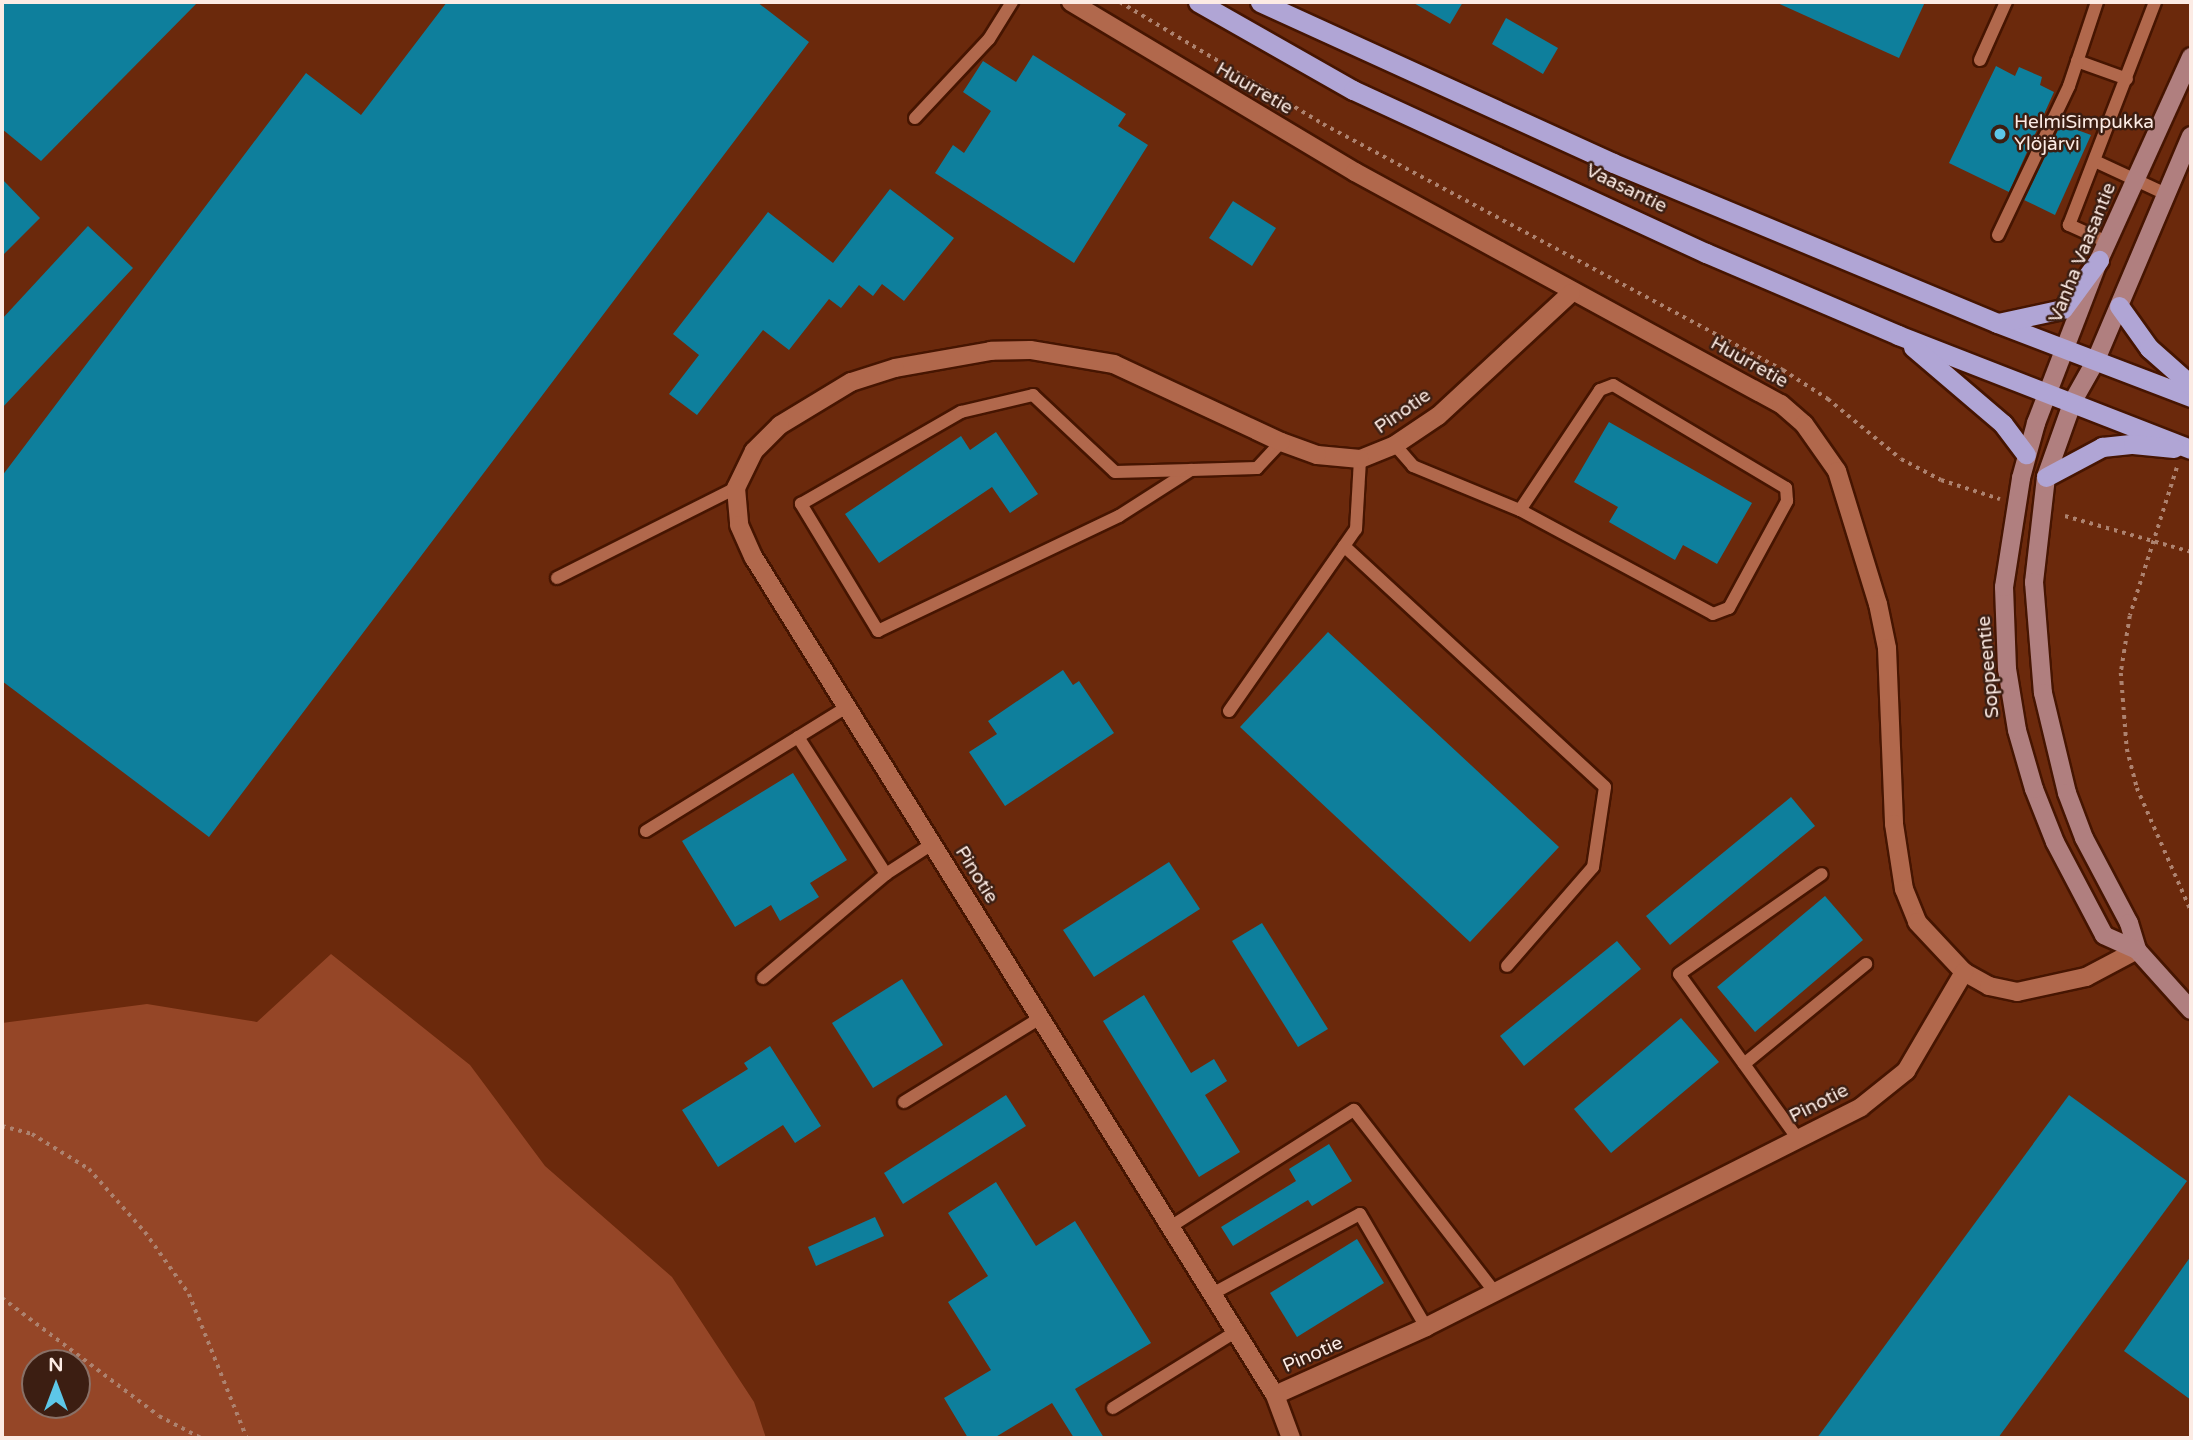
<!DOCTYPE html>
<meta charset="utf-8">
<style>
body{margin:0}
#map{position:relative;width:2193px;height:1440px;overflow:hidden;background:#6b290c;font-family:"Varela Round",sans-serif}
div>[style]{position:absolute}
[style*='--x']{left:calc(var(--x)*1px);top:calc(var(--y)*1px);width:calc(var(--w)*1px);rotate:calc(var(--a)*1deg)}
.green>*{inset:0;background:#954627}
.building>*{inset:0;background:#0e7f9c}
.path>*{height:3.5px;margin-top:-1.75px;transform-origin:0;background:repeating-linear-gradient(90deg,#ad826f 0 3.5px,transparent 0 8.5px)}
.roads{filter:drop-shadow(2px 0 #461501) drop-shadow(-2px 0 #461501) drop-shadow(0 2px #461501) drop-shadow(0 -2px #461501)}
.service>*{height:12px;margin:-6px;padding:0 6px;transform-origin:6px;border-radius:6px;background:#b1684c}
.minor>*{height:18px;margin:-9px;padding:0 9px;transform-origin:9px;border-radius:9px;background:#b1684c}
.secondary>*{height:18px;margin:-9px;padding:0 9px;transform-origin:9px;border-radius:9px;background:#b07f7f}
.trunk>*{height:19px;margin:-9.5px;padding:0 9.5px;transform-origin:9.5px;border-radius:9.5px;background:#b0a5d5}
.dots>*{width:19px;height:19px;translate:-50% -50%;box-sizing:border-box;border:4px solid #3c1e12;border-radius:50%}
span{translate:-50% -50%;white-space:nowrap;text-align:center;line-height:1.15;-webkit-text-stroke:5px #3c1e12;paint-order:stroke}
.street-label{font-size:19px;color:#fcebe4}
.poi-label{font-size:19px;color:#fcebe4}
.left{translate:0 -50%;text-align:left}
.frame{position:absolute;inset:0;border:4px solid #fcebe4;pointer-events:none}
.north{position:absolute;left:21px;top:1349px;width:70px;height:70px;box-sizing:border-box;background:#3c1e12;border:2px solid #897066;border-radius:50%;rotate:0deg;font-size:19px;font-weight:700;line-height:28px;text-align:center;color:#fcebe4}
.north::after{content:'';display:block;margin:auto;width:24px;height:32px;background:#5dc7e8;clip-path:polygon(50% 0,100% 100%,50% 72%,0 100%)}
</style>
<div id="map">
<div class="green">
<div style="clip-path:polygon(evenodd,331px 954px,470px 1065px,545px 1166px,672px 1277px,754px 1402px,766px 1438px,2px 1438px,2px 1023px,147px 1004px,257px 1022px,331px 954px,35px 1363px,77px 1363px,77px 1405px,35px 1405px,35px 1363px)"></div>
</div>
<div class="building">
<div style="clip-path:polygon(2px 2px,198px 2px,41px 161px,2px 129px)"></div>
<div style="clip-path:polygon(447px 2px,757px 2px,809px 42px,209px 837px,2px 681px,2px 476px,306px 73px,361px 115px)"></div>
<div style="clip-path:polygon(1412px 2px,1463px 2px,1450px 24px)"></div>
<div style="clip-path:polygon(1775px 2px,1925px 2px,1899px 58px)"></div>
<div style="clip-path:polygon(1506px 18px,1558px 48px,1543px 74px,1492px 44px)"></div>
<div style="clip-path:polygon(1033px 55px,1126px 114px,1118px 126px,1148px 145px,1074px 263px,935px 173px,953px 145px,964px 153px,991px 111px,963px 92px,983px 61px,1016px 82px)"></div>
<div style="clip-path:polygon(1996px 66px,2015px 76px,2019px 67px,2042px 77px,2040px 85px,2054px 92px,2009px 192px,1949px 163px)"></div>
<div style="clip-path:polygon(2061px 124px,2091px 135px,2055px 215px,2024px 200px)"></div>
<div style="clip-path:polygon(2px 179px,40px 218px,2px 256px)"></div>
<div style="clip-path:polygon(890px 189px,954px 238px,904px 301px,882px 284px,873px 296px,859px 285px,841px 308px,829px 299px,789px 350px,763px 330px,697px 415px,669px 394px,699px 355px,673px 334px,768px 212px,833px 263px)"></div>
<div style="clip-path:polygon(1233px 201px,1276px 228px,1252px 266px,1209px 238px)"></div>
<div style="clip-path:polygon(88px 226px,133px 268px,2px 408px,2px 319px)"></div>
<div style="clip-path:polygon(1609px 422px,1752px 503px,1717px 564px,1683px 545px,1675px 560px,1609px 522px,1618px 507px,1574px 482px)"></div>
<div style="clip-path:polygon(996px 432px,1038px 494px,1010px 513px,992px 487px,879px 563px,845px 514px,961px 436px,970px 450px)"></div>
<div style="clip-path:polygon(1328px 632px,1559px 847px,1470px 942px,1240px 727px)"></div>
<div style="clip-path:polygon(1063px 670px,1073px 685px,1079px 681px,1114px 733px,1005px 806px,969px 752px,997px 734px,988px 721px)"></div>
<div style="clip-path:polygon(793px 773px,847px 860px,810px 883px,819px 897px,780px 921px,771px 905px,735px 927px,682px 841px)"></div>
<div style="clip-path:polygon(1791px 797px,1815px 826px,1670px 945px,1646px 916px)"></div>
<div style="clip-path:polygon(1169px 862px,1200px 909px,1094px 977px,1063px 930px)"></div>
<div style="clip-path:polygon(1825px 896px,1863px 940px,1755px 1032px,1717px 987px)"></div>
<div style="clip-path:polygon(1262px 923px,1328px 1029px,1298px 1047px,1232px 941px)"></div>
<div style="clip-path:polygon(1617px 941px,1641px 969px,1524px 1066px,1500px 1036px)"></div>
<div style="clip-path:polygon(902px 979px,943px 1045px,873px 1088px,832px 1023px)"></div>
<div style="clip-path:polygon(1144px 995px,1191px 1073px,1214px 1059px,1227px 1081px,1205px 1095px,1240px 1152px,1199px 1177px,1103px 1021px)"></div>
<div style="clip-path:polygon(1681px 1018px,1719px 1062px,1611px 1153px,1574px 1109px)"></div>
<div style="clip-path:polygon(770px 1046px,821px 1126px,795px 1143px,783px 1125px,718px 1167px,682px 1110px,748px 1069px,744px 1063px)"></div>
<div style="clip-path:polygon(1006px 1095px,1026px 1126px,903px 1204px,884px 1173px)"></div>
<div style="clip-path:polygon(2069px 1095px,2187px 1181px,1998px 1438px,1817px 1438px)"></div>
<div style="clip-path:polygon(1329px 1144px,1352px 1181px,1312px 1206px,1308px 1200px,1233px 1246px,1221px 1227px,1296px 1181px,1289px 1169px)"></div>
<div style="clip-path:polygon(996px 1182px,1036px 1246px,1075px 1221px,1151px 1343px,1075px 1389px,1104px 1438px,1074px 1438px,1052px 1403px,994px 1438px,968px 1438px,944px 1398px,991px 1370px,948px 1302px,988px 1276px,948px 1213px)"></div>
<div style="clip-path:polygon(875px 1217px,884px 1236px,816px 1266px,808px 1247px)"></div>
<div style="clip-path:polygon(1357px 1239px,1384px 1283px,1297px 1337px,1270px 1293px)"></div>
<div style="clip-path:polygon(2191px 1256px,2191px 1400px,2124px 1351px)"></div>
</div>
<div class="path">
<div style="--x:1120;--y:2;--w:237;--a:31"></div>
<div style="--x:1323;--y:124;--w:522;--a:28.14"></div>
<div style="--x:1783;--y:370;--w:54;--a:32.8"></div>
<div style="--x:1828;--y:399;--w:94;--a:39.4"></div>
<div style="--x:1901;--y:459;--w:45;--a:27.7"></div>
<div style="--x:1941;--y:480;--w:62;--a:17.9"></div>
<div style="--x:2177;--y:468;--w:155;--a:107.6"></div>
<div style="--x:2130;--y:616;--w:58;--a:99"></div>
<div style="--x:2121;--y:673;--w:76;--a:85.5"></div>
<div style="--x:2127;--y:749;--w:40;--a:75.6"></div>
<div style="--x:2137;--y:788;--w:134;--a:66.3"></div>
<div style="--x:2065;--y:516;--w:131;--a:15.9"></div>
<div style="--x:2;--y:1126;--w:31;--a:15"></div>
<div style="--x:32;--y:1134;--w:67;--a:31.6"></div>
<div style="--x:89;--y:1169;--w:84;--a:48.4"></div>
<div style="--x:145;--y:1232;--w:76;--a:54.6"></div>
<div style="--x:189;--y:1294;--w:155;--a:68.1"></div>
<div style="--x:2;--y:1298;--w:196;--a:36.9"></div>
<div style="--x:159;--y:1416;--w:47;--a:27.6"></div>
</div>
<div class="roads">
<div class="service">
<div style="--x:1980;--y:60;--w:64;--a:-65.9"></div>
<div style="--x:2077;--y:61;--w:53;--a:19.8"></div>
<div style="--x:915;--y:118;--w:108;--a:-46.9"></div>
<div style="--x:989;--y:39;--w:44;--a:-58.1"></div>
<div style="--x:2097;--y:162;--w:76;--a:24.9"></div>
<div style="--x:1998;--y:235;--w:165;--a:-64.5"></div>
<div style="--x:2069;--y:86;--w:89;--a:-71.6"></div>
<div style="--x:2107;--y:242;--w:42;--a:-155.9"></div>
<div style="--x:2069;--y:225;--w:239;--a:-68.9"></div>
<div style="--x:1395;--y:445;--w:28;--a:49"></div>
<div style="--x:1413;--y:466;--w:116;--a:22.4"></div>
<div style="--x:1520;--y:510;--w:219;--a:28.3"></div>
<div style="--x:1713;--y:614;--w:17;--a:-21"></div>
<div style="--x:1729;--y:608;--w:122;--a:-61.5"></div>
<div style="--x:1787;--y:501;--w:13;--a:-94"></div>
<div style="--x:1786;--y:488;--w:201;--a:-149.2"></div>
<div style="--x:1613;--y:385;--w:14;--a:159"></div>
<div style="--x:1600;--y:390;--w:144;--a:123.7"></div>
<div style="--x:1191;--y:470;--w:85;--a:147.4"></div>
<div style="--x:1119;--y:516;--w:267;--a:154.5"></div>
<div style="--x:878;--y:631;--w:149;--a:-121.2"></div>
<div style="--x:801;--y:504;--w:185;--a:-29.9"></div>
<div style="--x:961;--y:412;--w:74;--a:-13.3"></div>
<div style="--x:1033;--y:395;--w:112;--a:43.2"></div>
<div style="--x:1115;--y:472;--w:76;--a:-1.5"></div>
<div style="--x:1191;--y:470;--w:66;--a:-1.7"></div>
<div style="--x:1257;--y:468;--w:35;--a:-47"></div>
<div style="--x:1344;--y:546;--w:355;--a:42.7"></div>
<div style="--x:1605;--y:787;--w:81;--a:98.5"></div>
<div style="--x:1593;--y:867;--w:131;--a:131"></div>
<div style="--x:557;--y:578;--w:200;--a:-26.7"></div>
<div style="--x:1229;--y:711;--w:222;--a:-55.1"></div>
<div style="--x:1356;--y:529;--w:70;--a:-86.7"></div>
<div style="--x:798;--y:737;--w:163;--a:57.3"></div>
<div style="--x:886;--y:874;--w:55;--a:-33.1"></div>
<div style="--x:646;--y:831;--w:236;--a:-31.7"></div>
<div style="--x:763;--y:978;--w:161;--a:-40.2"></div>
<div style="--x:1744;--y:1064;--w:158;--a:-39.3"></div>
<div style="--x:904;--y:1102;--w:160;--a:-31.7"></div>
<div style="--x:1798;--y:1139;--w:203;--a:-125.8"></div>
<div style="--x:1679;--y:974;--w:174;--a:-35"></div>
<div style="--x:1170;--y:1227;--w:218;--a:-32.5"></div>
<div style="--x:1354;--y:1110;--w:229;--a:52.3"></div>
<div style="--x:1212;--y:1294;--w:168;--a:-28.4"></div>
<div style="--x:1360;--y:1214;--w:131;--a:59.7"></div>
<div style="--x:1113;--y:1408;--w:144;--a:-31.9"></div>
</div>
<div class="minor">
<div style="--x:1071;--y:2;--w:331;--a:30.9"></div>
<div style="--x:1355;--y:172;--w:485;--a:28.6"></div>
<div style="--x:1781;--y:404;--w:30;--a:41"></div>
<div style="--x:1804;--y:424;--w:57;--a:54.9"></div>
<div style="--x:1837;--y:471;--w:139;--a:72.9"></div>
<div style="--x:1878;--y:604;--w:45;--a:78.4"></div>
<div style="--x:1887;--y:648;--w:176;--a:87.7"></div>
<div style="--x:1894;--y:824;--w:66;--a:81.3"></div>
<div style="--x:1904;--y:889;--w:35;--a:68"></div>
<div style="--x:1917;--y:922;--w:69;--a:46.8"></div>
<div style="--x:1964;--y:972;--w:29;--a:29"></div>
<div style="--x:1989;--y:986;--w:29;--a:12"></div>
<div style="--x:2017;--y:992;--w:71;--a:-12.3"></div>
<div style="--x:2086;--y:977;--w:58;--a:-27.9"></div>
<div style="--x:1571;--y:293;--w:181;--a:137.2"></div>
<div style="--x:1438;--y:416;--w:52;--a:146"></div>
<div style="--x:1395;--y:445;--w:38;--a:158"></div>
<div style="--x:1360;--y:459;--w:43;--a:-174.7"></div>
<div style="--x:1317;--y:455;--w:38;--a:-160"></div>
<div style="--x:1281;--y:442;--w:184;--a:-155"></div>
<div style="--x:1114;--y:364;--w:85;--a:-170.5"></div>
<div style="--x:1030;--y:350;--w:39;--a:179"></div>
<div style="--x:991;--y:351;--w:97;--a:170"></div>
<div style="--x:895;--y:368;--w:46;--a:162.3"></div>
<div style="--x:851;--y:382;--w:83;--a:148.8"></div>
<div style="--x:780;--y:425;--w:37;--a:135"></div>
<div style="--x:754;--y:451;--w:41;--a:115.9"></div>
<div style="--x:736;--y:488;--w:37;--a:85"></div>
<div style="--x:739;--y:525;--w:36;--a:66"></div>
<div style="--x:754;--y:558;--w:986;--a:58.1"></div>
<div style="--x:1275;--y:1395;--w:166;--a:-24.2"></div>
<div style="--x:1426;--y:1327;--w:487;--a:-26.8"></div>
<div style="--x:1861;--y:1107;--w:58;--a:-38.7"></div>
<div style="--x:1906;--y:1071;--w:115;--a:-59.6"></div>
<div style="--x:1275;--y:1395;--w:46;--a:69.6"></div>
</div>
<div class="secondary">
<div style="--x:2191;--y:136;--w:246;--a:113"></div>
<div style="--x:2095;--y:362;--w:45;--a:119.4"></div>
<div style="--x:2073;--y:401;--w:81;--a:109.6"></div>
<div style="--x:2046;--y:477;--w:106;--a:96.5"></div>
<div style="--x:2034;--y:582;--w:111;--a:85.4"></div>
<div style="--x:2043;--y:693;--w:103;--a:76.5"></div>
<div style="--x:2067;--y:793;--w:48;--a:69.3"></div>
<div style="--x:2084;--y:838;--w:96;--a:62.1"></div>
<div style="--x:2129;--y:923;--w:28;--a:73"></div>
<div style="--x:2137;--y:950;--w:81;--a:48"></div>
<div style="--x:2137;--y:950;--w:36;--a:-156"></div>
<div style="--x:2104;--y:935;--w:105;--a:-117.8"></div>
<div style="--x:2055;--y:842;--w:57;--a:-111.6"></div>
<div style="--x:2034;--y:789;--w:61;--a:-106.1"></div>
<div style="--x:2017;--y:730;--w:62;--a:-99.3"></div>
<div style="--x:2007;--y:669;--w:82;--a:-92.1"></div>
<div style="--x:2004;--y:587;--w:110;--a:-81.1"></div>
<div style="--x:2021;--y:478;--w:57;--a:-74.7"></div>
<div style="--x:2036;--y:423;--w:175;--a:-68.9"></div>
<div style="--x:2099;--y:260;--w:223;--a:-65.6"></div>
</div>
<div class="trunk">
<div style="--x:1198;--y:2;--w:178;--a:29.6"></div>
<div style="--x:1353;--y:90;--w:389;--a:24.8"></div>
<div style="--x:1706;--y:253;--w:209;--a:23.1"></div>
<div style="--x:1898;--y:335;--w:314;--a:21.3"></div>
<div style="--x:1260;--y:2;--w:388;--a:24.5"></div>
<div style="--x:1613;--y:163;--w:416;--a:22.6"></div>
<div style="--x:1997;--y:323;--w:208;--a:20.9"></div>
<div style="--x:2119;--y:306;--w:52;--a:54.5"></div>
<div style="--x:2149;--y:348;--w:56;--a:41.4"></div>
<div style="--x:1998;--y:323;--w:66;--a:-12.2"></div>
<div style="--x:2063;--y:309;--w:61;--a:-53.7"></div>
<div style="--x:1913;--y:347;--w:118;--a:40.5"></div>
<div style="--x:2003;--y:424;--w:38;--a:53"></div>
<div style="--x:2046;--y:477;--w:64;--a:-28.2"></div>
<div style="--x:2102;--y:447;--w:31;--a:-6"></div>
<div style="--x:2133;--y:444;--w:41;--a:5.6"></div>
</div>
</div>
<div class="dots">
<div style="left:2000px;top:134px;background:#5dc7e8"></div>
</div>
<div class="street-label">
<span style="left:1254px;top:89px;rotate:30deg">Huurretie</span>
<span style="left:1626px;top:189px;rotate:26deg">Vaasantie</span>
<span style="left:2083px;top:253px;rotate:-68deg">Vanha Vaasantie</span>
<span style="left:1749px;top:363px;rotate:29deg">Huurretie</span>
<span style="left:1403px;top:412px;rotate:-35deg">Pinotie</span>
<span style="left:1989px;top:667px;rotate:-95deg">Soppeentie</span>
<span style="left:976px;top:875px;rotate:58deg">Pinotie</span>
<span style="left:1819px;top:1104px;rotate:-27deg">Pinotie</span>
<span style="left:1313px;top:1355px;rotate:-24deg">Pinotie</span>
</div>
<div class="poi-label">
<span class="left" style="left:2014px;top:134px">HelmiSimpukka<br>Ylöjärvi</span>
</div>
<div class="frame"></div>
<div class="north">N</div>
</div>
